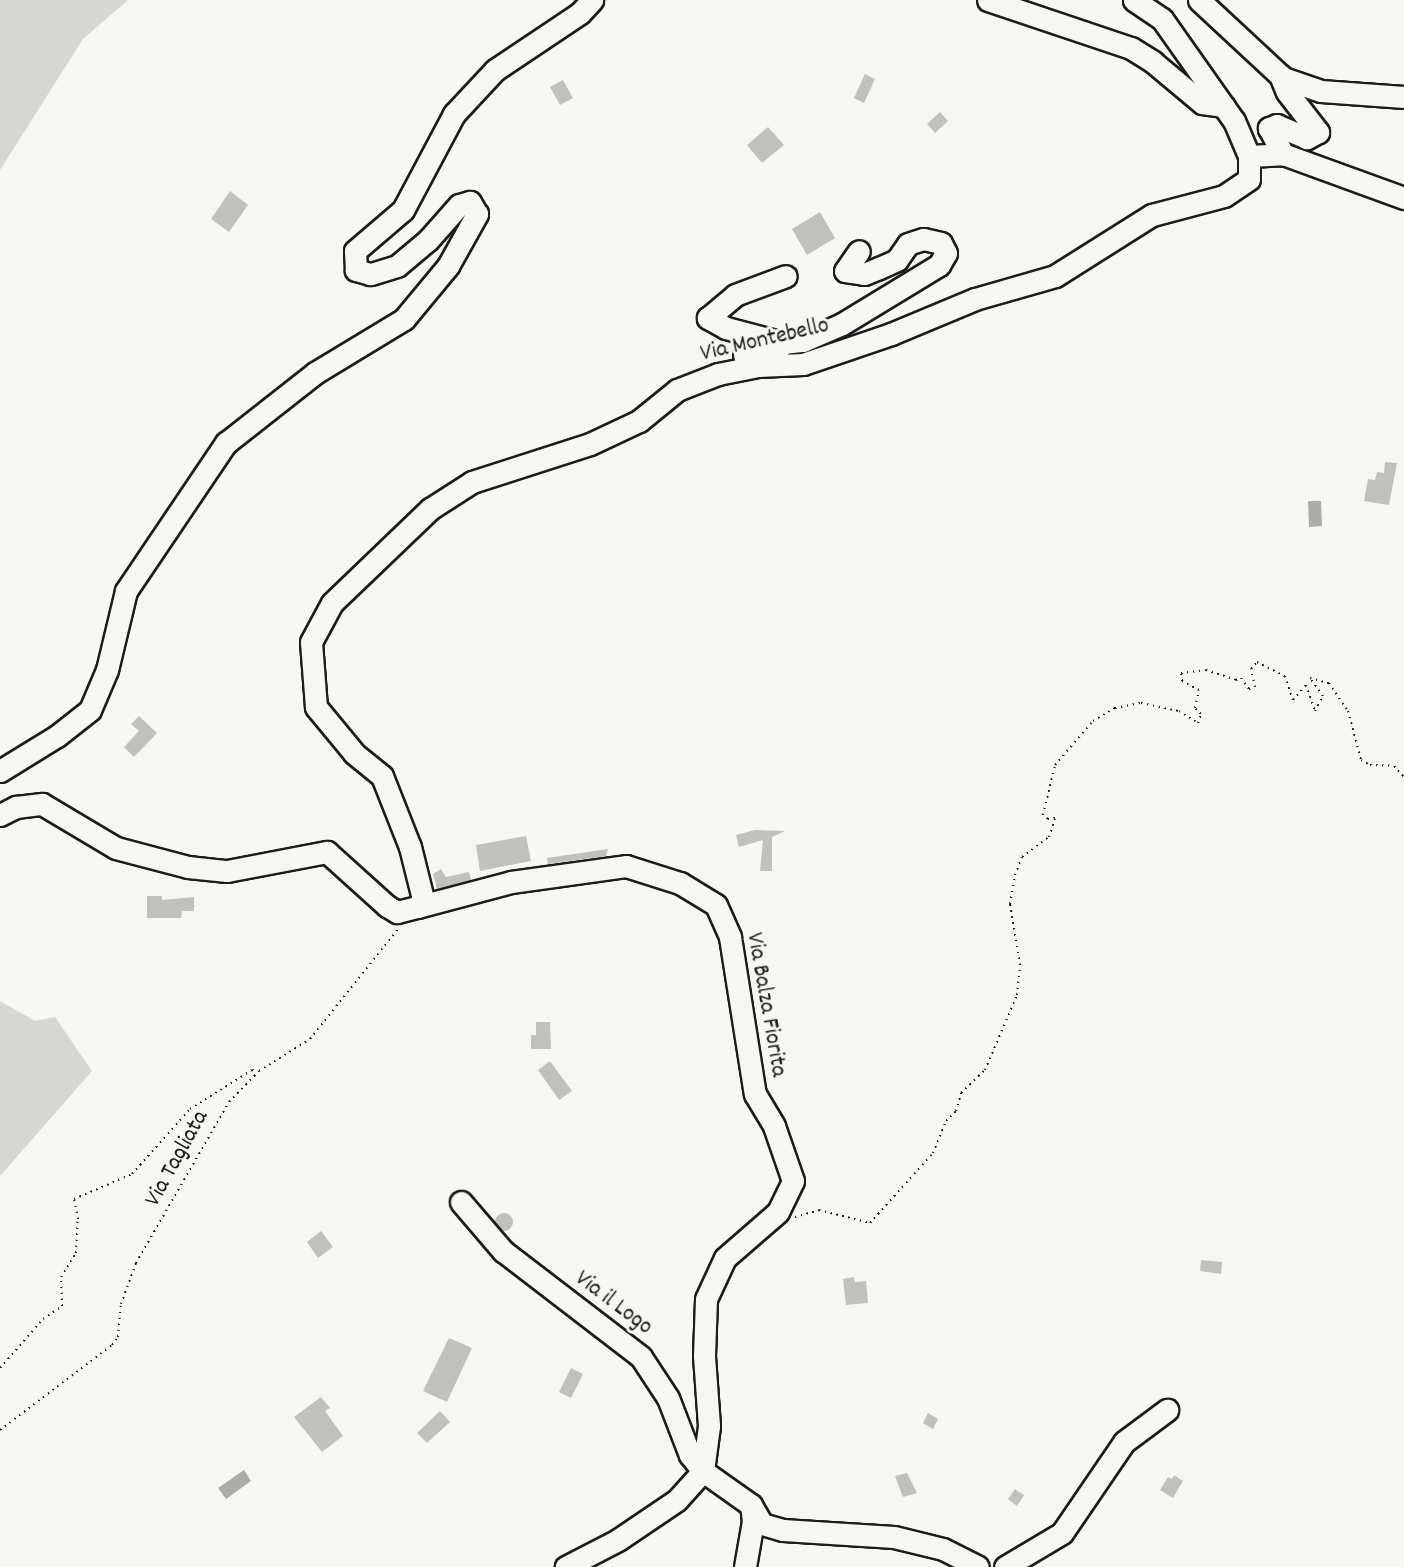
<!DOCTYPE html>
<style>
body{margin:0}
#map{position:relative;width:1404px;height:1567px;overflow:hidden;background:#f6f6f2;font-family:Dekko,sans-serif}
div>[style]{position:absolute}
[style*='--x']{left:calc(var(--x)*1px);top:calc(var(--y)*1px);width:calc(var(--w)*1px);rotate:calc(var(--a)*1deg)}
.green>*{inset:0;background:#d6d6d2}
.water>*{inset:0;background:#acaca9}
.building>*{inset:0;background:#c0c0bd}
.round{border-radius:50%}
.path>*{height:2px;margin-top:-1px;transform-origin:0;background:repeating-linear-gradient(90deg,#1c1c1c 0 1.5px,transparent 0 6px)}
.roads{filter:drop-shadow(2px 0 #1c1c1c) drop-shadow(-2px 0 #1c1c1c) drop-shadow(0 2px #1c1c1c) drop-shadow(0 -2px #1c1c1c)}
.minor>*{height:21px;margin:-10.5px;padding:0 10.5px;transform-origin:10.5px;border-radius:10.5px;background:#f6f6f2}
span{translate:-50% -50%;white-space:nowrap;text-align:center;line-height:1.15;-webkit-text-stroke:6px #f6f6f2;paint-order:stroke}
.street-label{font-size:24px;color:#1c1c1c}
</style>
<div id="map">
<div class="green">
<div style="clip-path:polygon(0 0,128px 0,83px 39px,0 170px)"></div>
<div style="clip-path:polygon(0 1001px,35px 1021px,55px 1017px,92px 1071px,0 1176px)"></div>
</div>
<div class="water">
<div style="clip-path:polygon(1308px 501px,1321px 501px,1322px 526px,1309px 527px)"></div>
<div style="clip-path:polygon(244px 1470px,251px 1481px,226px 1499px,218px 1488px)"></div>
</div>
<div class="building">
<div style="clip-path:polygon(865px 74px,875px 79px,864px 103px,854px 98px)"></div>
<div style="clip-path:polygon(563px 80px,573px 98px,560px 105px,550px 87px)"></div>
<div style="clip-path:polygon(940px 112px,948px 121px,935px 133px,927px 124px)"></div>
<div style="clip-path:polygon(768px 127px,784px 145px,762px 163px,747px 145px)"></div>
<div style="clip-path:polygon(230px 191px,248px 205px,229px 232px,211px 219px)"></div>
<div style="clip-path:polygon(820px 212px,835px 238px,807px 255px,792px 229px)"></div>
<div style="clip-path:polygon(1385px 462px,1397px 463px,1389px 505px,1364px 501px,1368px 479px,1375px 480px,1377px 472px,1384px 473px)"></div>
<div style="clip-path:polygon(139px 716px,157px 733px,134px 757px,124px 747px,139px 731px,131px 724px)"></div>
<div style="clip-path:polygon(755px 830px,785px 831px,772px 837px,772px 871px,760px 871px,763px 840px,739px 847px,736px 835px)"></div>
<div style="clip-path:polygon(526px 836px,531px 861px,480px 871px,476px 845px)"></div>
<div style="clip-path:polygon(608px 849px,606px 856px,548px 864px,547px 858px)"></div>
<div style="clip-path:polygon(441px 869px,446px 877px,469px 872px,471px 880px,437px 889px,433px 874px)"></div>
<div style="clip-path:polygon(147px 896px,162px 896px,162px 900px,194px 897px,194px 911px,182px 911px,181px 918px,147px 918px)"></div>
<div style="clip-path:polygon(536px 1022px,550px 1022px,551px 1049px,531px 1049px,531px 1035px,536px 1035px)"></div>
<div style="clip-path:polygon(550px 1061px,572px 1091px,559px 1100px,538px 1070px)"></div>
<div class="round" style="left:495px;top:1213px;width:18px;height:18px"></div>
<div style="clip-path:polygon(321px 1231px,333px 1247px,318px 1258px,307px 1242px)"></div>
<div style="clip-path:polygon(1201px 1260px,1222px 1262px,1221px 1274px,1200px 1271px)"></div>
<div style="clip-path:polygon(854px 1277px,855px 1282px,866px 1281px,868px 1303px,846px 1305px,843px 1279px)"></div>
<div style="clip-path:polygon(449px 1338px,472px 1348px,447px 1402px,423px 1391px)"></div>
<div style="clip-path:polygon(571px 1368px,583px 1374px,571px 1398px,559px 1392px)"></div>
<div style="clip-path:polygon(321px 1397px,330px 1408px,325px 1411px,343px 1436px,322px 1452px,294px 1417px)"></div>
<div style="clip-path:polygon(440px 1411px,450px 1422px,427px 1443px,417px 1433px)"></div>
<div style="clip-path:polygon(928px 1413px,938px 1419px,933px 1429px,923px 1423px)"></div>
<div style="clip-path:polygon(907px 1473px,917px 1493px,903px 1497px,895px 1476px)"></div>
<div style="clip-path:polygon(1174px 1475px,1183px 1481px,1173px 1498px,1160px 1490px,1168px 1477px,1172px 1479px)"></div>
<div style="clip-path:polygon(1015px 1489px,1024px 1495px,1017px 1506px,1008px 1499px)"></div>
</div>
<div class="path">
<div style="--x:795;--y:1217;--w:25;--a:-16"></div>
<div style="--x:819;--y:1210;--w:53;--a:14.3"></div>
<div style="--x:870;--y:1223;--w:94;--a:-48"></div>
<div style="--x:933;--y:1153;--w:35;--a:-68"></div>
<div style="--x:946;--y:1121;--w:14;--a:-45"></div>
<div style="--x:956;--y:1111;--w:19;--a:-74"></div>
<div style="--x:961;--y:1093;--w:33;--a:-44"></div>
<div style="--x:985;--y:1070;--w:82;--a:-66.9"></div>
<div style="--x:1017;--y:995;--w:30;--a:-84"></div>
<div style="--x:1020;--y:965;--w:62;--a:-99.3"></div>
<div style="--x:1010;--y:904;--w:29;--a:-80"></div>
<div style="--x:1015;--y:875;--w:19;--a:-69"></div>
<div style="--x:1022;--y:857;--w:34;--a:-37"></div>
<div style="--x:1049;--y:837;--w:20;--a:-72"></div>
<div style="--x:1055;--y:818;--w:7;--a:172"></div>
<div style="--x:1048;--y:819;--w:6;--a:-141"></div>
<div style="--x:1043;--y:815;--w:51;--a:-76.5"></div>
<div style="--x:1055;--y:765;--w:58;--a:-49.2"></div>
<div style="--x:1093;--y:721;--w:26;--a:-31"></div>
<div style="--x:1115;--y:708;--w:26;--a:-11"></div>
<div style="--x:1141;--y:703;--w:39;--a:12"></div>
<div style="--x:1179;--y:711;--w:22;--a:32"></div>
<div style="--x:1198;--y:723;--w:9;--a:-72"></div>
<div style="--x:1201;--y:714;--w:8;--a:-135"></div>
<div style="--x:1195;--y:708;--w:18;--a:-77"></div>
<div style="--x:1199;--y:690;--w:19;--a:-152"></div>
<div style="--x:1182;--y:681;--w:8;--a:-97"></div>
<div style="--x:1181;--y:673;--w:25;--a:-7"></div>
<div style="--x:1206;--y:670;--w:32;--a:18"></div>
<div style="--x:1236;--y:680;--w:5;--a:-22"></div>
<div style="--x:1241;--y:678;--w:14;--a:54"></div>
<div style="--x:1249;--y:689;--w:6;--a:-18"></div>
<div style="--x:1255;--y:687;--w:18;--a:-103"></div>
<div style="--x:1251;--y:669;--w:9;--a:-49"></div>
<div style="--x:1257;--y:662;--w:31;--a:27"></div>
<div style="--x:1285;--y:676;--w:25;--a:72"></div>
<div style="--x:1293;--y:700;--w:20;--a:-49"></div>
<div style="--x:1306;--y:685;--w:28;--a:71"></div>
<div style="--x:1315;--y:711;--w:17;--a:-62"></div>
<div style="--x:1323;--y:696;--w:22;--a:-126"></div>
<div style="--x:1310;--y:678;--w:20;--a:15"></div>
<div style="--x:1329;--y:683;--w:34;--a:56"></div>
<div style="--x:1348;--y:711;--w:51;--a:75.1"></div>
<div style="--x:1361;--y:760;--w:10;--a:29"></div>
<div style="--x:1370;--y:765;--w:24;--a:2"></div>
<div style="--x:1394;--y:766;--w:15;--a:48"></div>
<div style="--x:0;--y:1368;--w:65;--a:-48.7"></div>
<div style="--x:43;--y:1319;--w:23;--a:-34"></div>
<div style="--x:62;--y:1306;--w:29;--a:-92"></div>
<div style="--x:61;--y:1277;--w:28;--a:-58"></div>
<div style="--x:76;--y:1253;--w:34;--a:-87"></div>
<div style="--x:78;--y:1219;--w:20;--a:-101"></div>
<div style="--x:74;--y:1199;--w:63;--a:-23.3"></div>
<div style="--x:132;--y:1174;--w:87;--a:-48.3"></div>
<div style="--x:190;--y:1109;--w:73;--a:-32.2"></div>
<div style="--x:252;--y:1070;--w:6;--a:9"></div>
<div style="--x:0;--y:1430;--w:141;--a:-37.2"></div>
<div style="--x:112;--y:1345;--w:10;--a:-53"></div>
<div style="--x:118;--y:1337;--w:33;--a:-85"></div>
<div style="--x:121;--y:1304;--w:44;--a:-69.9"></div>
<div style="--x:136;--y:1263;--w:186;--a:-60"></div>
<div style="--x:229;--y:1102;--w:43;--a:-45.9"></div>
<div style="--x:259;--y:1071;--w:60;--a:-32.1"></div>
<div style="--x:310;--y:1039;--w:141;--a:-51.3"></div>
</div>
<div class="roads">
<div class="minor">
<div style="--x:988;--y:0;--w:151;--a:18.6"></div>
<div style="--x:1131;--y:48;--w:26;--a:32"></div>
<div style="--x:1153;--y:62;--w:64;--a:39.9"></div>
<div style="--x:1202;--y:103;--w:22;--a:8"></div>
<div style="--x:1199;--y:0;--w:115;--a:42.9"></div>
<div style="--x:1283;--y:78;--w:40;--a:18.9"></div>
<div style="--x:1321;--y:91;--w:83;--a:4.1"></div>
<div style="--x:1280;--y:75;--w:18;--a:68"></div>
<div style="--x:1287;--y:92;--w:51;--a:52.2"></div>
<div style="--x:1318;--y:132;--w:13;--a:151"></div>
<div style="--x:1307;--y:138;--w:33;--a:-157"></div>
<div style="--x:1277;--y:125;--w:9;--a:159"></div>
<div style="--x:1269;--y:128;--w:30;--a:62"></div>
<div style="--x:1249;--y:156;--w:34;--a:-3"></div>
<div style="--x:1283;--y:154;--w:129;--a:20"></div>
<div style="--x:783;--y:343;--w:59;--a:-165.3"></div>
<div style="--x:726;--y:328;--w:21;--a:-151"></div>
<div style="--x:708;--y:318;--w:35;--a:-40"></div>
<div style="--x:735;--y:295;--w:54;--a:-20.4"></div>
<div style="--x:744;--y:355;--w:33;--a:-9"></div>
<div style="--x:777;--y:350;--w:9;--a:-49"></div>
<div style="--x:783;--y:343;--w:20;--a:-6"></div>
<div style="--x:803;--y:341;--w:43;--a:-23.6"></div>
<div style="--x:842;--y:324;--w:114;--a:-31.3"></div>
<div style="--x:939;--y:265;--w:14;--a:-60"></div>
<div style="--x:946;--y:253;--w:11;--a:-117"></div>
<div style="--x:941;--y:243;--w:18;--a:-167"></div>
<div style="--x:923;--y:239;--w:16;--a:162"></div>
<div style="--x:908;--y:244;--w:19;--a:125"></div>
<div style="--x:897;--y:260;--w:20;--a:156"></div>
<div style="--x:879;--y:268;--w:16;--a:158"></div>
<div style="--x:864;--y:274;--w:19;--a:-171"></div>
<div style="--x:845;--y:271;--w:24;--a:-55"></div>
<div style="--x:0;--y:771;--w:67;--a:-31.6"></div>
<div style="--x:57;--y:736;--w:42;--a:-38.2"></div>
<div style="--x:90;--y:710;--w:43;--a:-67"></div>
<div style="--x:107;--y:670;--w:81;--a:-76.5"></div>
<div style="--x:126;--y:591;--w:179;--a:-56"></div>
<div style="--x:226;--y:443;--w:113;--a:-38.2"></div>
<div style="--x:315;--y:373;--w:104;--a:-31.2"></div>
<div style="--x:404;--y:319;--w:69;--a:-50.3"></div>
<div style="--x:448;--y:266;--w:60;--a:-60.9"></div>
<div style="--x:477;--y:214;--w:14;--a:-120"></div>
<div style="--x:470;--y:202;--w:11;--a:165"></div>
<div style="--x:459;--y:205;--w:47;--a:131.5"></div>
<div style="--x:428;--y:240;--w:40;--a:140"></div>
<div style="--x:397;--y:266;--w:28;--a:163"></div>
<div style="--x:370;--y:274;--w:15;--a:-164"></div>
<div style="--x:356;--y:270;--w:19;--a:-93"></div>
<div style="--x:355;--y:251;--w:63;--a:-40.5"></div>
<div style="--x:403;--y:210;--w:109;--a:-62"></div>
<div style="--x:454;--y:114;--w:60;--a:-47"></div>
<div style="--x:495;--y:70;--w:102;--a:-33.8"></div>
<div style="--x:580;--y:13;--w:18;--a:-47"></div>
<div style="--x:0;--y:815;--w:18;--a:-27"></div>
<div style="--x:16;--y:807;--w:26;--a:-7"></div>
<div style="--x:42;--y:804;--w:86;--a:30.7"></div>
<div style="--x:116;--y:848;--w:74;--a:14.8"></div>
<div style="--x:188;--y:867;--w:39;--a:6"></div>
<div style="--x:227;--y:871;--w:102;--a:-10.8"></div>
<div style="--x:327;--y:852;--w:81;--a:42"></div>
<div style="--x:387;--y:906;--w:12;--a:31"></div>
<div style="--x:397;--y:912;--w:21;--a:-14"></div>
<div style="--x:417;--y:907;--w:10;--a:-53"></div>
<div style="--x:423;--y:899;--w:54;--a:-104"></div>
<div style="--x:410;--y:847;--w:76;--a:-111.5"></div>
<div style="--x:382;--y:776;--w:36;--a:-141"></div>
<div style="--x:354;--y:753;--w:60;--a:-129.6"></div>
<div style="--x:316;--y:707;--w:65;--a:-94.4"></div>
<div style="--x:311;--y:642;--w:44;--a:-61.7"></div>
<div style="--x:332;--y:603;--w:136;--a:-43.8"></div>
<div style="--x:430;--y:509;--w:50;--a:-32.7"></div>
<div style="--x:472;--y:482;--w:124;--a:-17.9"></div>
<div style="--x:590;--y:444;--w:54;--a:-25.1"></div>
<div style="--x:639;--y:421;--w:49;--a:-39.2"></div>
<div style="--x:677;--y:390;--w:44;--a:-21.3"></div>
<div style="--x:718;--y:374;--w:41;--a:-11.3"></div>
<div style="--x:758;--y:366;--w:45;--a:-2.5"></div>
<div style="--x:803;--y:364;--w:93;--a:-18.8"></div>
<div style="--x:891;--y:334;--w:91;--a:-22.6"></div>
<div style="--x:975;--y:299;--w:83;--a:-16"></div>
<div style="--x:1055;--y:276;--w:115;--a:-32.2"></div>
<div style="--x:1152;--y:215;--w:74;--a:-14.8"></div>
<div style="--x:1224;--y:196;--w:30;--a:-34"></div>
<div style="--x:1249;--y:179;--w:23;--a:-90"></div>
<div style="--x:1249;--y:156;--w:38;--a:-113"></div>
<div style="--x:1234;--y:121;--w:125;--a:-125.2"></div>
<div style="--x:1162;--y:19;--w:34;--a:-146"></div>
<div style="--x:417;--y:907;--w:97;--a:-14.9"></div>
<div style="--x:511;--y:882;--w:116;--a:-7.9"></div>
<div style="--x:626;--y:866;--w:57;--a:17.5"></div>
<div style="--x:680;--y:883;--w:42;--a:31.4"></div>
<div style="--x:716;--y:905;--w:35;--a:66"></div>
<div style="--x:730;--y:937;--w:159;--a:81"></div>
<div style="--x:755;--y:1094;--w:37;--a:59"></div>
<div style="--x:774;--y:1126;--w:58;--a:70.9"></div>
<div style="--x:793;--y:1181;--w:34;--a:116"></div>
<div style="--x:778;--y:1212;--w:70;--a:139"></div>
<div style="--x:725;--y:1258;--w:45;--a:114.9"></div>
<div style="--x:706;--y:1299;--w:57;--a:92"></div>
<div style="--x:704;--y:1356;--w:70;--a:85.9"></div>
<div style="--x:709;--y:1426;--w:45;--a:97.6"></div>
<div style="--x:703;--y:1471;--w:39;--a:132"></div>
<div style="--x:677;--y:1500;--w:71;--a:145.9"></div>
<div style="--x:618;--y:1540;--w:59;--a:152.6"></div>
<div style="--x:461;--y:1202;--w:65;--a:49.4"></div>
<div style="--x:503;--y:1251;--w:174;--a:37.5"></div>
<div style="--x:641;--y:1357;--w:49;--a:56.6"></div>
<div style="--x:668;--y:1398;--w:61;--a:68.9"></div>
<div style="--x:690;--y:1455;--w:21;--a:51"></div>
<div style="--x:703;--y:1471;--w:59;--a:35.3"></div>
<div style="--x:751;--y:1505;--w:16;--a:83"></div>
<div style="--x:753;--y:1521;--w:47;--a:99.9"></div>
<div style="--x:751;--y:1505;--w:22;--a:60"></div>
<div style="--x:762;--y:1524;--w:22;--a:16"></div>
<div style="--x:783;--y:1530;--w:111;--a:3.6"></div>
<div style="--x:894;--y:1537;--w:50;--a:13.8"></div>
<div style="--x:943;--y:1549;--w:39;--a:27"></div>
<div style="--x:1005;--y:1567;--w:66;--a:-30.8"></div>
<div style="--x:1062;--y:1533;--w:110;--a:-55.7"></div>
<div style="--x:1124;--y:1442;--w:54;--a:-36.7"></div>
</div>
</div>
<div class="street-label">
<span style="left:765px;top:341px;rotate:-13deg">Via Montebello</span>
<span style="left:765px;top:1005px;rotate:80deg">Via Balza Fiorita</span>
<span style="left:178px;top:1159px;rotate:-61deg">Via Tagliata</span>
<span style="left:613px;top:1304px;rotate:37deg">Via il Logo</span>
</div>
</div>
